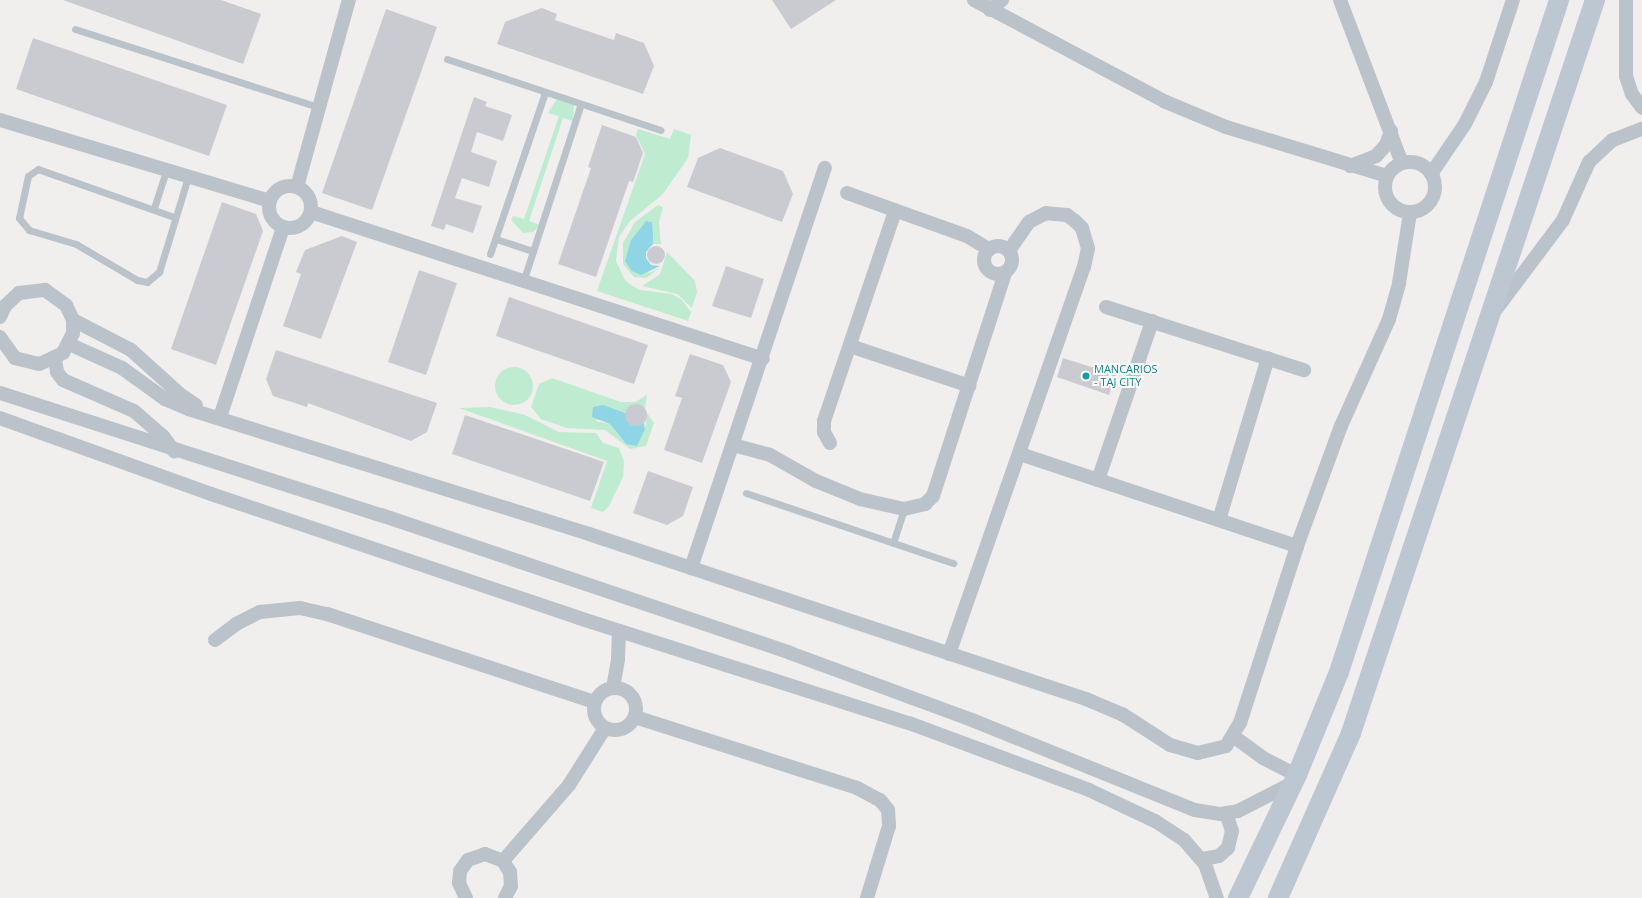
<!DOCTYPE html>
<style>
body{margin:0}
#map{position:relative;width:1642px;height:898px;overflow:hidden;background:#f1eeee;font-family:"Open Sans",sans-serif}
div>[style]{position:absolute}
[style*='--x']{left:calc(var(--x)*1px);top:calc(var(--y)*1px);width:calc(var(--w)*1px);rotate:calc(var(--a)*1deg)}
.green>*{inset:0;background:#bfecd0}
.round{border-radius:50%}
.water>*{inset:0;background:#8fd5e6}
.building>*{inset:0;background:#c9cbd1}
.service>*{height:7px;margin:-3.5px;padding:0 3.5px;transform-origin:3.5px;border-radius:3.5px;background:#bbc3ca}
.minor>*{height:14px;margin:-7px;padding:0 7px;transform-origin:7px;border-radius:7px;background:#bbc3ca}
.minor>.ring{margin:-7px;padding:0;box-sizing:content-box;background:none;border:14px solid #bbc3ca;border-radius:50%}
.secondary>*{height:20px;margin:-10px;padding:0 10px;transform-origin:10px;border-radius:10px;background:#bdc7d1}
.dots>*{width:11px;height:11px;translate:-50% -50%;box-sizing:border-box;border:2px solid #fff;border-radius:50%}
span{translate:-50% -50%;white-space:nowrap;text-align:center;line-height:1.15;-webkit-text-stroke:4px #fff;paint-order:stroke}
.culture-label{font-size:11px;color:#0d838f}
.left{translate:0 -50%;text-align:left}
</style>
<div id="map">
<div class="green">
<div style="clip-path:polygon(561px 98px,574px 104px,573px 121px,563px 118px,529px 221px,540px 225px,533px 232px,523px 233px,511px 220px,513px 216px,524px 219px,559px 116px,548px 113px,556px 100px)"></div>
<div style="clip-path:polygon(638px 129px,670px 139px,674px 129px,691px 135px,688px 158px,663px 194px,630px 221px,619px 237px,616px 261px,625px 280px,631px 285px,640px 290px,672px 294px,682px 300px,691px 312px,688px 321px,597px 291px,645px 154px,636px 135px)"></div>
<div style="clip-path:polygon(658px 205px,663px 207px,659px 222px,661px 244px,653px 244px,652px 222px,646px 221px,631px 240px,649px 273px,660px 268px,646px 278px,634px 277px,623px 264px,623px 243px,635px 222px)"></div>
<div style="clip-path:polygon(667px 252px,695px 281px,697px 292px,692px 308px,677px 294px,642px 286px,660px 274px)"></div>
<div class="round" style="left:495px;top:367px;width:38px;height:38px"></div>
<div style="clip-path:polygon(552px 378px,621px 402px,635px 402px,647px 395px,645px 409px,635px 404px,629px 407px,625px 413px,607px 408px,596px 421px,610px 424px,623px 441px,645px 429px,647px 413px,654px 423px,646px 446px,630px 449px,605px 430px,567px 428px,541px 419px,531px 407px,539px 384px)"></div>
<div style="clip-path:polygon(490px 407px,525px 415px,559px 432px,596px 433px,603px 443px,619px 448px,624px 461px,623px 477px,609px 506px,603px 512px,591px 508px,607px 461px,459px 408px)"></div>
</div>
<div class="water">
<div style="clip-path:polygon(646px 221px,652px 222px,653px 234px,653px 244px,646px 252px,646px 258px,651px 265px,660px 266px,641px 275px,632px 271px,625px 261px,631px 240px)"></div>
<div style="clip-path:polygon(603px 405px,625px 413px,631px 425px,644px 423px,645px 429px,637px 446px,626px 444px,610px 424px,592px 417px,593px 407px)"></div>
</div>
<div class="building">
<div style="clip-path:polygon(63px 0,221px 0,261px 14px,243px 64px)"></div>
<div style="clip-path:polygon(772px 0,836px 0,791px 29px)"></div>
<div style="clip-path:polygon(542px 8px,557px 14px,555px 20px,614px 40px,616px 33px,644px 43px,654px 66px,643px 94px,497px 44px,505px 22px)"></div>
<div style="clip-path:polygon(386px 9px,437px 27px,372px 210px,322px 193px)"></div>
<div style="clip-path:polygon(33px 38px,227px 105px,209px 156px,16px 89px)"></div>
<div style="clip-path:polygon(474px 97px,487px 102px,485px 106px,512px 115px,503px 141px,477px 132px,471px 152px,497px 161px,489px 187px,462px 178px,455px 198px,482px 206px,473px 233px,446px 224px,444px 230px,431px 226px)"></div>
<div style="clip-path:polygon(602px 125px,636px 137px,643px 153px,633px 182px,629px 181px,596px 277px,558px 264px,591px 168px,588px 167px)"></div>
<div style="clip-path:polygon(720px 148px,783px 171px,793px 194px,782px 222px,687px 187px,698px 158px)"></div>
<div style="clip-path:polygon(222px 202px,256px 214px,263px 231px,216px 365px,171px 349px)"></div>
<div style="clip-path:polygon(342px 236px,357px 242px,321px 339px,283px 326px,301px 274px,296px 272px,305px 250px)"></div>
<div class="round" style="left:647px;top:246px;width:18px;height:18px"></div>
<div style="clip-path:polygon(726px 266px,764px 279px,751px 318px,712px 306px)"></div>
<div style="clip-path:polygon(419px 270px,457px 283px,426px 375px,388px 362px)"></div>
<div style="clip-path:polygon(509px 297px,648px 345px,634px 384px,496px 336px)"></div>
<div style="clip-path:polygon(276px 350px,437px 403px,427px 432px,411px 441px,308px 403px,307px 407px,273px 396px,266px 379px)"></div>
<div style="clip-path:polygon(690px 354px,723px 365px,731px 382px,702px 463px,664px 450px,682px 398px,675px 396px)"></div>
<div style="clip-path:polygon(1063px 358px,1116px 375px,1109px 395px,1057px 377px)"></div>
<div class="round" style="left:625px;top:404px;width:22px;height:22px"></div>
<div style="clip-path:polygon(465px 415px,604px 462px,590px 501px,452px 454px)"></div>
<div style="clip-path:polygon(648px 471px,693px 487px,683px 516px,667px 525px,633px 513px)"></div>
</div>
<div class="service">
<div style="--x:75;--y:29;--w:255;--a:17.8"></div>
<div style="--x:447;--y:59;--w:225;--a:18.4"></div>
<div style="--x:154;--y:208;--w:40;--a:-72"></div>
<div style="--x:174;--y:217;--w:144;--a:-160.6"></div>
<div style="--x:38;--y:169;--w:12;--a:145"></div>
<div style="--x:28;--y:176;--w:43;--a:102.1"></div>
<div style="--x:19;--y:218;--w:16;--a:50"></div>
<div style="--x:29;--y:230;--w:49;--a:16.6"></div>
<div style="--x:76;--y:244;--w:71;--a:30.5"></div>
<div style="--x:137;--y:280;--w:10;--a:11"></div>
<div style="--x:147;--y:282;--w:16;--a:-40"></div>
<div style="--x:159;--y:272;--w:99;--a:-73"></div>
<div style="--x:496;--y:239;--w:39;--a:18"></div>
<div style="--x:490;--y:254;--w:171;--a:-71.2"></div>
<div style="--x:523;--y:282;--w:187;--a:-72"></div>
<div style="--x:746;--y:493;--w:219;--a:18.7"></div>
<div style="--x:893;--y:543;--w:36;--a:-72"></div>
</div>
<div class="minor">
<div style="--x:974;--y:0;--w:217;--a:28"></div>
<div style="--x:1166;--y:102;--w:65;--a:22.6"></div>
<div style="--x:1226;--y:127;--w:168;--a:16.9"></div>
<div style="--x:1340;--y:0;--w:174;--a:69.2"></div>
<div style="--x:1626;--y:0;--w:76;--a:90"></div>
<div style="--x:1626;--y:76;--w:19;--a:72"></div>
<div style="--x:1632;--y:94;--w:17;--a:54"></div>
<div style="--x:990;--y:10;--w:16;--a:-40"></div>
<div style="--x:0;--y:120;--w:282;--a:16.7"></div>
<div class="ring" style="left:1385px;top:162px;width:36px;height:36px"></div>
<div style="--x:1350;--y:166;--w:28;--a:-21"></div>
<div style="--x:1376;--y:156;--w:15;--a:-48"></div>
<div style="--x:1386;--y:145;--w:15;--a:-70"></div>
<div style="--x:1431;--y:174;--w:60;--a:-55.8"></div>
<div style="--x:1465;--y:124;--w:47;--a:-63.4"></div>
<div style="--x:1486;--y:82;--w:86;--a:-71.8"></div>
<div class="ring" style="left:269px;top:186px;width:28px;height:28px"></div>
<div style="--x:297;--y:187;--w:194;--a:-74.5"></div>
<div style="--x:847;--y:193;--w:127;--a:19.7"></div>
<div style="--x:967;--y:236;--w:26;--a:31"></div>
<div style="--x:311;--y:212;--w:475;--a:18"></div>
<div class="ring" style="left:984px;top:246px;width:14px;height:14px"></div>
<div style="--x:1106;--y:307;--w:208;--a:17.7"></div>
<div style="--x:1497;--y:308;--w:110;--a:-53.1"></div>
<div style="--x:1563;--y:220;--w:64;--a:-65.9"></div>
<div style="--x:1589;--y:162;--w:33;--a:-43"></div>
<div style="--x:1613;--y:140;--w:31;--a:-21"></div>
<div style="--x:0;--y:317;--w:12;--a:-66"></div>
<div style="--x:5;--y:306;--w:19;--a:-43"></div>
<div style="--x:19;--y:293;--w:26;--a:-7"></div>
<div style="--x:45;--y:290;--w:26;--a:36"></div>
<div style="--x:66;--y:305;--w:17;--a:65"></div>
<div style="--x:73;--y:320;--w:13;--a:90"></div>
<div style="--x:73;--y:333;--w:22;--a:117"></div>
<div style="--x:63;--y:353;--w:26;--a:155"></div>
<div style="--x:39;--y:364;--w:25;--a:-166"></div>
<div style="--x:15;--y:358;--w:26;--a:-126"></div>
<div style="--x:73;--y:320;--w:65;--a:27.3"></div>
<div style="--x:131;--y:350;--w:67;--a:42"></div>
<div style="--x:181;--y:395;--w:18;--a:34"></div>
<div style="--x:69;--y:344;--w:58;--a:24.4"></div>
<div style="--x:122;--y:368;--w:53;--a:35.8"></div>
<div style="--x:165;--y:399;--w:25;--a:23"></div>
<div style="--x:188;--y:409;--w:420;--a:17.3"></div>
<div style="--x:589;--y:534;--w:524;--a:18.37"></div>
<div style="--x:1086;--y:699;--w:39;--a:23"></div>
<div style="--x:1122;--y:714;--w:57;--a:32.9"></div>
<div style="--x:1170;--y:745;--w:29;--a:16"></div>
<div style="--x:1198;--y:753;--w:29;--a:-14"></div>
<div style="--x:1226;--y:746;--w:27;--a:-59"></div>
<div style="--x:1240;--y:723;--w:186;--a:-72.1"></div>
<div style="--x:1297;--y:546;--w:128;--a:-69.9"></div>
<div style="--x:1341;--y:426;--w:117;--a:-65.8"></div>
<div style="--x:1389;--y:319;--w:37;--a:-74"></div>
<div style="--x:1399;--y:283;--w:71;--a:-81.1"></div>
<div style="--x:850;--y:346;--w:126;--a:18.4"></div>
<div style="--x:55;--y:359;--w:13;--a:81"></div>
<div style="--x:57;--y:372;--w:10;--a:53"></div>
<div style="--x:63;--y:380;--w:77;--a:23.6"></div>
<div style="--x:134;--y:411;--w:38;--a:41"></div>
<div style="--x:163;--y:436;--w:19;--a:54"></div>
<div style="--x:0;--y:393;--w:400;--a:17.8"></div>
<div style="--x:381;--y:515;--w:432;--a:18.6"></div>
<div style="--x:790;--y:653;--w:194;--a:20.2"></div>
<div style="--x:972;--y:720;--w:240;--a:22"></div>
<div style="--x:1195;--y:810;--w:26;--a:9"></div>
<div style="--x:1221;--y:814;--w:17;--a:-10"></div>
<div style="--x:1238;--y:811;--w:62;--a:-27"></div>
<div style="--x:220;--y:417;--w:199;--a:-71.6"></div>
<div style="--x:0;--y:418;--w:224;--a:19.8"></div>
<div style="--x:211;--y:494;--w:388;--a:18.6"></div>
<div style="--x:579;--y:618;--w:346;--a:17.7"></div>
<div style="--x:909;--y:723;--w:192;--a:20.4"></div>
<div style="--x:1089;--y:790;--w:73;--a:25.2"></div>
<div style="--x:1155;--y:821;--w:35;--a:33"></div>
<div style="--x:1184;--y:840;--w:32;--a:49"></div>
<div style="--x:1205;--y:864;--w:36;--a:71"></div>
<div style="--x:830;--y:443;--w:13;--a:-119"></div>
<div style="--x:824;--y:432;--w:11;--a:-90"></div>
<div style="--x:824;--y:421;--w:222;--a:-71.3"></div>
<div style="--x:733;--y:445;--w:38;--a:15"></div>
<div style="--x:770;--y:455;--w:53;--a:29.5"></div>
<div style="--x:816;--y:481;--w:48;--a:22.2"></div>
<div style="--x:860;--y:499;--w:45;--a:12.8"></div>
<div style="--x:904;--y:509;--w:22;--a:-13"></div>
<div style="--x:925;--y:504;--w:11;--a:-45"></div>
<div style="--x:933;--y:496;--w:234;--a:-72.1"></div>
<div style="--x:1020;--y:454;--w:292;--a:18.4"></div>
<div style="--x:1098;--y:480;--w:168;--a:-71.2"></div>
<div style="--x:1219;--y:520;--w:169;--a:-73.2"></div>
<div style="--x:691;--y:568;--w:422;--a:-71.5"></div>
<div style="--x:215;--y:640;--w:26;--a:-37"></div>
<div style="--x:236;--y:624;--w:27;--a:-27"></div>
<div style="--x:260;--y:612;--w:40;--a:-5.7"></div>
<div style="--x:300;--y:608;--w:28;--a:13"></div>
<div style="--x:327;--y:614;--w:282;--a:18.2"></div>
<div style="--x:949;--y:654;--w:410;--a:-70.8"></div>
<div style="--x:1084;--y:267;--w:19;--a:-78"></div>
<div style="--x:1088;--y:248;--w:21;--a:-107"></div>
<div style="--x:1082;--y:228;--w:10;--a:-135"></div>
<div style="--x:1075;--y:221;--w:10;--a:-143"></div>
<div style="--x:1067;--y:215;--w:21;--a:-175"></div>
<div style="--x:1046;--y:213;--w:19;--a:152"></div>
<div style="--x:1029;--y:222;--w:35;--a:125"></div>
<div class="ring" style="left:594px;top:688px;width:28px;height:28px"></div>
<div style="--x:613;--y:688;--w:29;--a:-80"></div>
<div style="--x:618;--y:659;--w:28;--a:-88"></div>
<div style="--x:635;--y:717;--w:233;--a:17.7"></div>
<div style="--x:857;--y:788;--w:26;--a:28"></div>
<div style="--x:880;--y:800;--w:13;--a:51"></div>
<div style="--x:888;--y:810;--w:16;--a:86"></div>
<div style="--x:889;--y:826;--w:75;--a:107"></div>
<div style="--x:1233;--y:736;--w:37;--a:36"></div>
<div style="--x:1263;--y:758;--w:38;--a:27"></div>
<div style="--x:1202;--y:859;--w:17;--a:-10"></div>
<div style="--x:1219;--y:856;--w:12;--a:-42"></div>
<div style="--x:1228;--y:848;--w:17;--a:-77"></div>
<div style="--x:1232;--y:831;--w:18;--a:-109"></div>
<div style="--x:503;--y:861;--w:101;--a:-49"></div>
<div style="--x:569;--y:785;--w:67;--a:-57.7"></div>
<div style="--x:466;--y:898;--w:17;--a:-115"></div>
<div style="--x:459;--y:883;--w:12;--a:-85"></div>
<div style="--x:460;--y:871;--w:14;--a:-54"></div>
<div style="--x:468;--y:860;--w:18;--a:-19"></div>
<div style="--x:485;--y:854;--w:19;--a:21"></div>
<div style="--x:503;--y:861;--w:13;--a:58"></div>
<div style="--x:510;--y:872;--w:14;--a:86"></div>
<div style="--x:511;--y:886;--w:13;--a:117"></div>
</div>
<div class="secondary">
<div style="--x:1238;--y:898;--w:136;--a:-64.4"></div>
<div style="--x:1297;--y:775;--w:111;--a:-67.8"></div>
<div style="--x:1339;--y:672;--w:707;--a:-71.87"></div>
<div style="--x:1278;--y:898;--w:180;--a:-66.1"></div>
<div style="--x:1351;--y:733;--w:773;--a:-71.59"></div>
</div>
<div class="dots">
<div style="left:1086px;top:376px;background:#0f9aa8"></div>
</div>
<div class="culture-label">
<span class="left" style="left:1094px;top:376px">MANCARIOS<br>- TAJ CITY</span>
</div>
</div>
